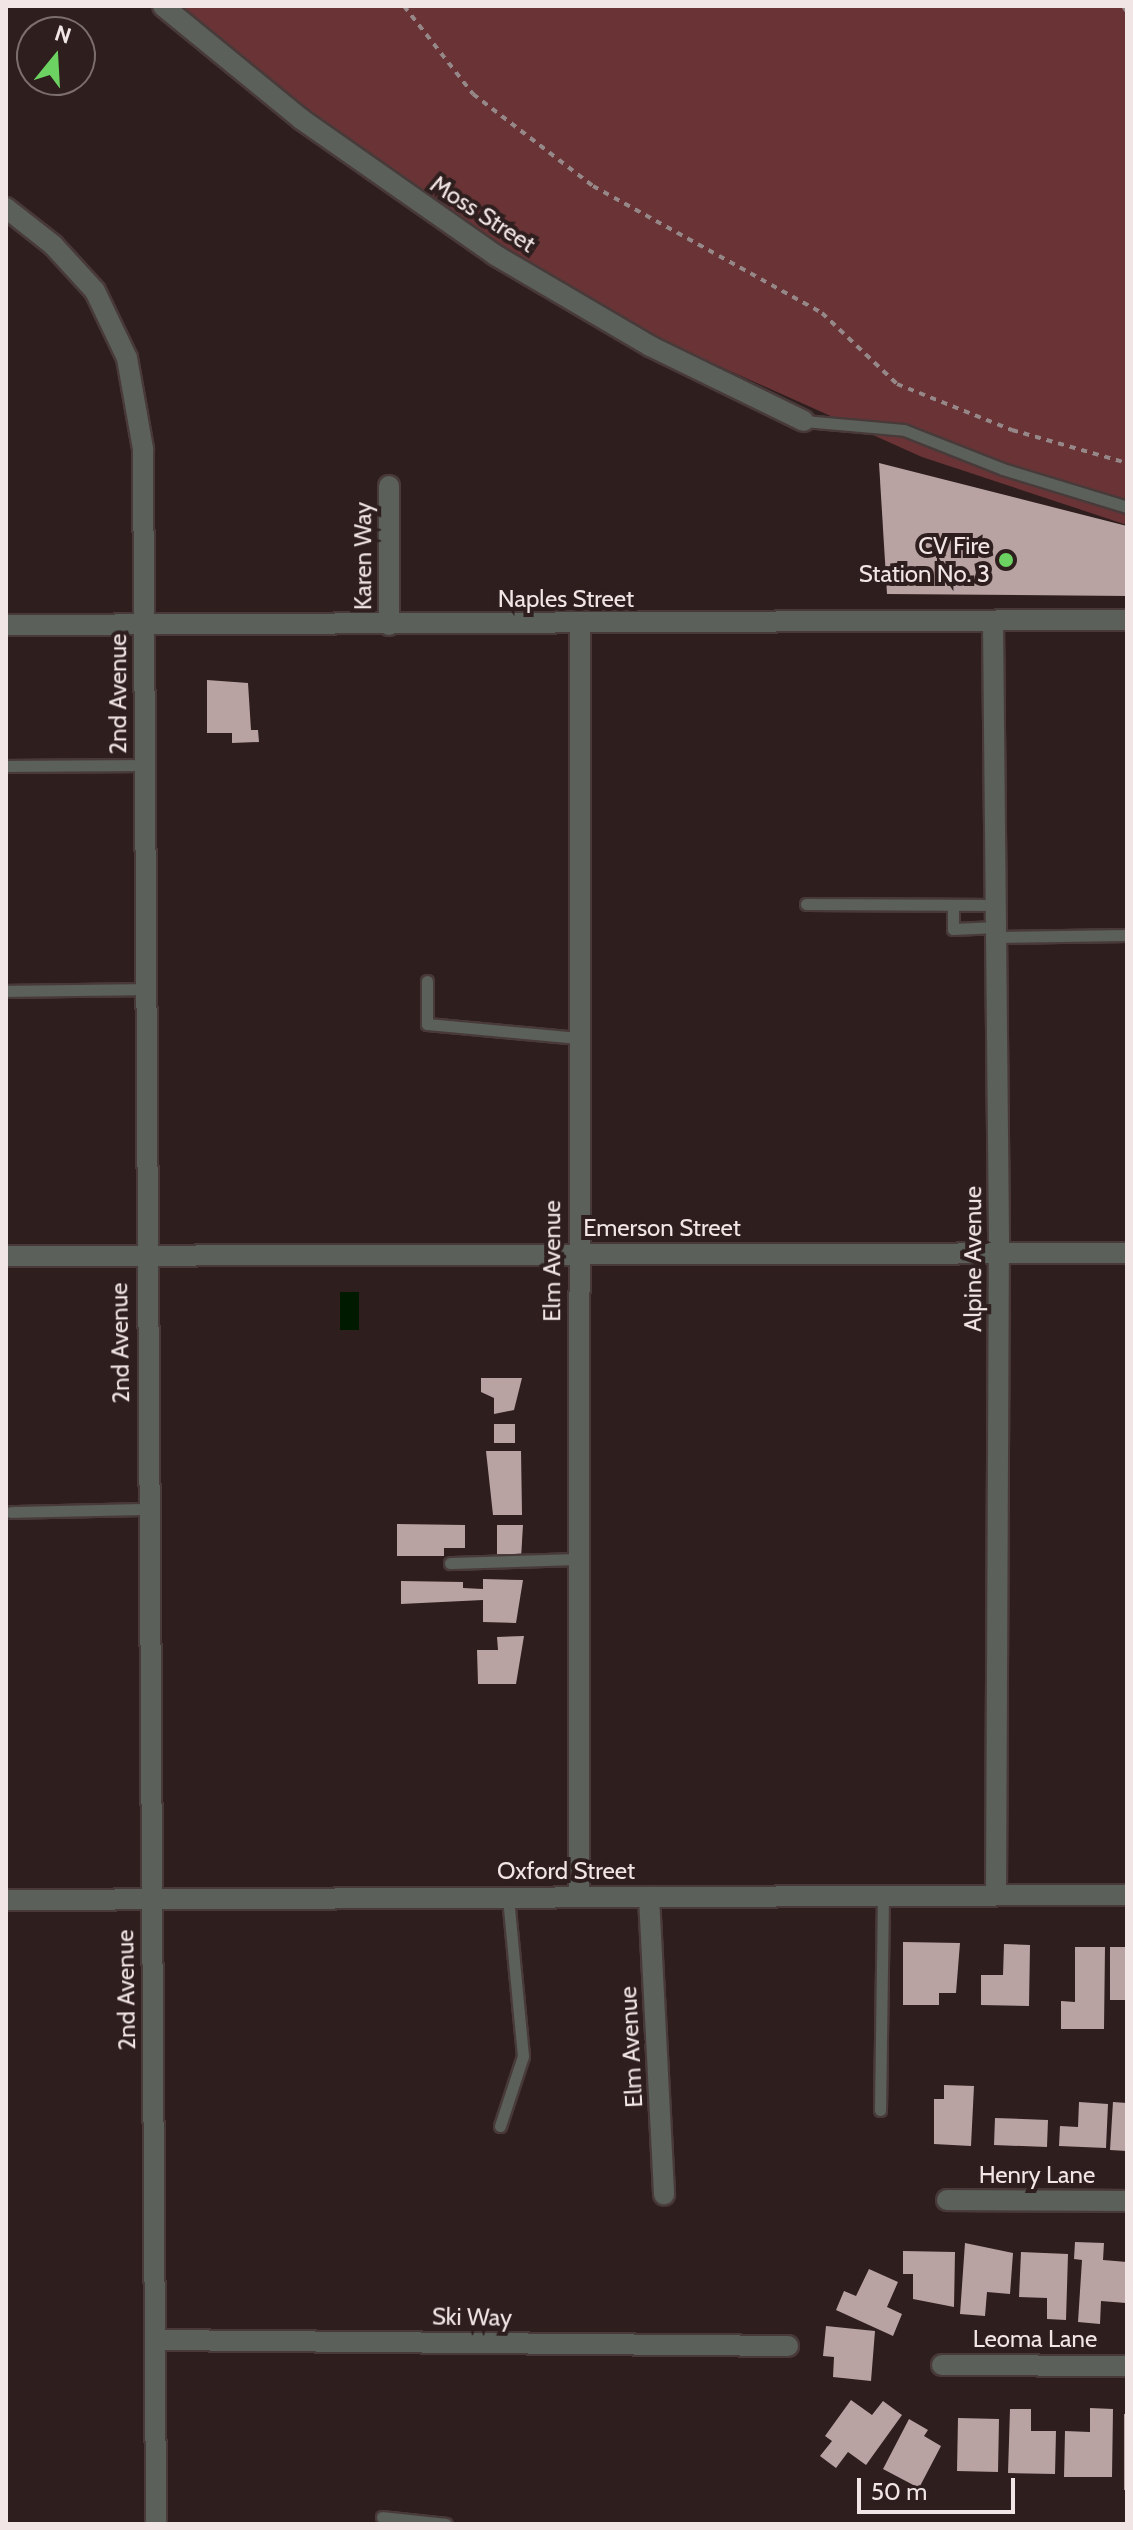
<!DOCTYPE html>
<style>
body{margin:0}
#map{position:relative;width:1133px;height:2530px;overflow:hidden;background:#2e1e1e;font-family:Cabin,sans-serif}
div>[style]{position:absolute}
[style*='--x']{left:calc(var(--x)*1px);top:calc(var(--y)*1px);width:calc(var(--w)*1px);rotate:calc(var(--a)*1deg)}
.green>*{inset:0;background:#6a3436}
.water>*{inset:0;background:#001a00}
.building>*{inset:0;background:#b9a3a2}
.path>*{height:4px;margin-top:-2px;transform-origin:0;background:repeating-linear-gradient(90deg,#968888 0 6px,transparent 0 12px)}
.roads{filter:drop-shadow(2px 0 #493a3a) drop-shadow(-2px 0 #493a3a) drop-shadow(0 2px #493a3a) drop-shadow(0 -2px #493a3a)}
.service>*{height:11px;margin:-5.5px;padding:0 5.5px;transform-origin:5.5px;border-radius:5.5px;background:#5b605a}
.minor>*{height:20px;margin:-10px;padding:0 10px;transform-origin:10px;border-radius:10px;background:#5b605a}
.tertiary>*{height:20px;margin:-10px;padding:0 10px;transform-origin:10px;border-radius:10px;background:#5b605a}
.dots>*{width:22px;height:22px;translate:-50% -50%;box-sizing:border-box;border:4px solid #2e1e1e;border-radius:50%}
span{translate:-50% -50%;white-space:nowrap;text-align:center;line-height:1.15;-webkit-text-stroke:8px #2e1e1e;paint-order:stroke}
.street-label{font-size:24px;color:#f1e5e5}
.poi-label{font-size:24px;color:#f1e5e5}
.right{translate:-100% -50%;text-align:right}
.frame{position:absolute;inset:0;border:8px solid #f1e5e5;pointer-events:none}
.north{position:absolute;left:16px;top:16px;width:80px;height:80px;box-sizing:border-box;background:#2e1e1e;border:2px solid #7c6e6e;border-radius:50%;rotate:18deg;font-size:22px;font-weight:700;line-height:32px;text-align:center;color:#f1e5e5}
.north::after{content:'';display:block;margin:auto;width:28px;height:36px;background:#6cd362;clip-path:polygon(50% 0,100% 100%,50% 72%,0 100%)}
.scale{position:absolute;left:857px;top:2478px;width:158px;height:36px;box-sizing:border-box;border:4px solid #f1e5e5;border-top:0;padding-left:10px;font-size:24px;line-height:28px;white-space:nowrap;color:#f1e5e5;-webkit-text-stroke:6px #2e1e1e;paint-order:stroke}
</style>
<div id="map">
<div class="green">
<div style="clip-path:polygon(161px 6px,1127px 6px,1127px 525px,922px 457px,650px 335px,445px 217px)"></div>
</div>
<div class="water">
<div style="clip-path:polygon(340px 1292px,359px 1292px,359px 1330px,340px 1330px)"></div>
</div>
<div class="building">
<div style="clip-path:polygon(879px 463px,1127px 526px,1127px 596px,887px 594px)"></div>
<div style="clip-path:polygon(207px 680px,248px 683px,251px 730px,258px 730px,259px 742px,232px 743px,232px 733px,207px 733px)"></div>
<div style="clip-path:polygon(481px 1378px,522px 1378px,514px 1410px,494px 1414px,494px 1398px,481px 1392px)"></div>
<div style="clip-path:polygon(494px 1424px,515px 1424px,515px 1443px,494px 1443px)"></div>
<div style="clip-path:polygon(486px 1451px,521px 1451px,522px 1515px,493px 1515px)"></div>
<div style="clip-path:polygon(397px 1524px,465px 1525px,465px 1548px,444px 1548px,444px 1556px,397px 1556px)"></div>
<div style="clip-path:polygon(497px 1525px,523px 1525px,521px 1558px,497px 1558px)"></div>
<div style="clip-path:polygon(483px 1579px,523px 1580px,516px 1623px,483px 1622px,483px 1600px,401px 1604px,401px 1581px,463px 1582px,463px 1588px,483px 1589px)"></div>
<div style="clip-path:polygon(524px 1636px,516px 1684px,478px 1684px,477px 1650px,498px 1650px,497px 1637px)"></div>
<div style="clip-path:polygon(903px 1942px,960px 1943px,956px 1993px,939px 1993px,939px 2005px,903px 2005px)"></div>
<div style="clip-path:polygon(1004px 1944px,1030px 1945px,1029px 2006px,981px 2005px,981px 1975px,1003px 1975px)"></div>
<div style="clip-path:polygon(1075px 1947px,1105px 1947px,1104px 2029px,1061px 2029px,1061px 2001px,1075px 2002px)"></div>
<div style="clip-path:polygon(1110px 1947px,1127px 1947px,1127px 2000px,1110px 2000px)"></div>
<div style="clip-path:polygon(944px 2085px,974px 2086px,971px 2146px,934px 2144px,934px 2099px,944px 2099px)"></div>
<div style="clip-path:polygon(1079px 2102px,1108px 2104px,1106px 2148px,1059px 2146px,1060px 2126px,1078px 2127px)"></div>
<div style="clip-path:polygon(1113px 2102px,1127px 2103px,1127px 2151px,1110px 2150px)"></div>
<div style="clip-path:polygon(995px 2118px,1048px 2120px,1047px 2147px,994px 2145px)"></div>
<div style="clip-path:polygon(1075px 2242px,1104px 2243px,1103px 2260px,1127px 2262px,1126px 2303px,1101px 2301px,1100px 2324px,1078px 2322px,1082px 2260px,1074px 2259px)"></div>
<div style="clip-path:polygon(965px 2243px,1013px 2253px,1010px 2294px,987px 2292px,985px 2316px,960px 2314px)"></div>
<div style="clip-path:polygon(903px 2251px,955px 2252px,954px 2307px,913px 2299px,913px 2274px,903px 2274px)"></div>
<div style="clip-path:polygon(1021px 2252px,1068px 2254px,1066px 2320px,1047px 2319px,1047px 2298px,1019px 2297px)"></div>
<div style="clip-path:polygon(869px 2269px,898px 2282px,887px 2307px,902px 2314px,893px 2336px,836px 2310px,844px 2291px,856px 2296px)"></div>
<div style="clip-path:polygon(826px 2326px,875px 2331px,871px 2381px,833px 2377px,834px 2357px,823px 2356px)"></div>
<div style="clip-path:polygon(851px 2400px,872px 2415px,883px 2401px,902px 2415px,866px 2465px,848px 2452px,836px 2468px,820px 2456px,832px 2441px,825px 2436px)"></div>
<div style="clip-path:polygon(1090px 2408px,1113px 2409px,1112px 2477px,1064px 2477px,1065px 2431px,1090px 2432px)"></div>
<div style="clip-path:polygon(1010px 2409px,1031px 2409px,1031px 2431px,1056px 2431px,1055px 2474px,1008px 2473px)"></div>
<div style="clip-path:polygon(1124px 2414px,1127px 2414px,1127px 2490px,1124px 2490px)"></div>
<div style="clip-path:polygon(958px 2418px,999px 2419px,998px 2472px,957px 2471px)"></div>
<div style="clip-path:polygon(909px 2419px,928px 2430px,924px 2436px,941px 2446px,919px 2488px,883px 2469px)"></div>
</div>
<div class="path">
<div style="--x:404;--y:6;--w:112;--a:51.9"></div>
<div style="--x:473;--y:94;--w:151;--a:37.5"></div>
<div style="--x:593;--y:186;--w:262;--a:29"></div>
<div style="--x:822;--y:313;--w:103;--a:43.4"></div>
<div style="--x:897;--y:384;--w:124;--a:21.8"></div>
<div style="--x:1012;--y:430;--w:120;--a:16"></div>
<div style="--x:1123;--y:6;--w:7;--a:56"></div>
</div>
<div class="roads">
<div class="service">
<div style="--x:804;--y:421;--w:100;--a:5.1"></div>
<div style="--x:904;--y:430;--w:106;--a:21.5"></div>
<div style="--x:1003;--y:469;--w:130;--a:17"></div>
<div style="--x:6;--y:766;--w:138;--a:-0.4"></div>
<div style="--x:806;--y:904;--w:190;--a:0.3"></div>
<div style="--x:953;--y:905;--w:24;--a:90"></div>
<div style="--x:953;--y:929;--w:43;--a:-2.7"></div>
<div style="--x:996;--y:937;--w:131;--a:-0.9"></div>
<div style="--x:427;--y:981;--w:43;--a:90"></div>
<div style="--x:427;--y:1024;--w:152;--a:5.3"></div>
<div style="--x:6;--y:991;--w:139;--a:-0.8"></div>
<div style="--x:11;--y:1512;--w:137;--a:-1.3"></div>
<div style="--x:450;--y:1563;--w:128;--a:-1.8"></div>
<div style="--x:880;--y:2110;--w:214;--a:-89.2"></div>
<div style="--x:500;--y:2126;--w:74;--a:-71.8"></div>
<div style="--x:523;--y:2056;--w:160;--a:-95.4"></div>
<div style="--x:382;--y:2517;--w:64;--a:6.2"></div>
</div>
<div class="minor">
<div style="--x:163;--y:6;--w:178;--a:39.3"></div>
<div style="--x:301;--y:119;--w:237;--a:35"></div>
<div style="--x:495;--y:255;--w:180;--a:30.4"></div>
<div style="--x:650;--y:346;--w:171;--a:26"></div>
<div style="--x:389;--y:486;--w:139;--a:90"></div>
<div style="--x:993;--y:623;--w:612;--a:89.44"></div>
<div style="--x:999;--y:1235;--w:660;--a:90.26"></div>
<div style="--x:6;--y:1256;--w:1121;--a:-0.15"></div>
<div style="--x:579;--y:1896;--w:1271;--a:-89.95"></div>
<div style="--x:649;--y:1897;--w:298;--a:87.1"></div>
<div style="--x:947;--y:2200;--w:180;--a:0.3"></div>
<div style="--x:156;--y:2340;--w:632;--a:0.54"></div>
<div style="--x:942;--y:2365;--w:185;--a:0.3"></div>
</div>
<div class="tertiary">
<div style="--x:6;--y:208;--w:60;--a:38.2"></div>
<div style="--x:53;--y:245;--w:62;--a:47.6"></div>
<div style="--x:95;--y:291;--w:74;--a:64.5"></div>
<div style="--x:127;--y:358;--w:92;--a:80"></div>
<div style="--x:143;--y:449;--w:2075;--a:89.64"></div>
<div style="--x:6;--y:625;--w:1121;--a:-0.26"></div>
<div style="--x:6;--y:1900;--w:1121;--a:-0.26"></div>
</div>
</div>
<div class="dots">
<div style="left:1006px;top:560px;background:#6cd362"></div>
</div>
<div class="street-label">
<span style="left:483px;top:214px;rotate:33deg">Moss Street</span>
<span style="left:363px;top:556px;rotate:-90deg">Karen Way</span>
<span style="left:566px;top:599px">Naples Street</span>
<span style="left:118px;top:694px;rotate:-90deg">2nd Avenue</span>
<span style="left:662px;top:1228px">Emerson Street</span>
<span style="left:973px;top:1259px;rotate:-90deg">Alpine Avenue</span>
<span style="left:552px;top:1261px;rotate:-90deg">Elm Avenue</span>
<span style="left:120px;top:1343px;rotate:-91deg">2nd Avenue</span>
<span style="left:566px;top:1871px">Oxford Street</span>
<span style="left:126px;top:1990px;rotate:-91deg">2nd Avenue</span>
<span style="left:631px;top:2047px;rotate:-93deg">Elm Avenue</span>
<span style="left:1037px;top:2175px">Henry Lane</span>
<span style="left:472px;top:2317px;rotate:1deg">Ski Way</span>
<span style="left:1035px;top:2339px">Leoma Lane</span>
</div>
<div class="poi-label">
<span class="right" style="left:990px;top:560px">CV Fire<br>Station No. 3</span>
</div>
<div class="frame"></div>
<div class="north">N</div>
<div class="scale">50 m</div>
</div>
